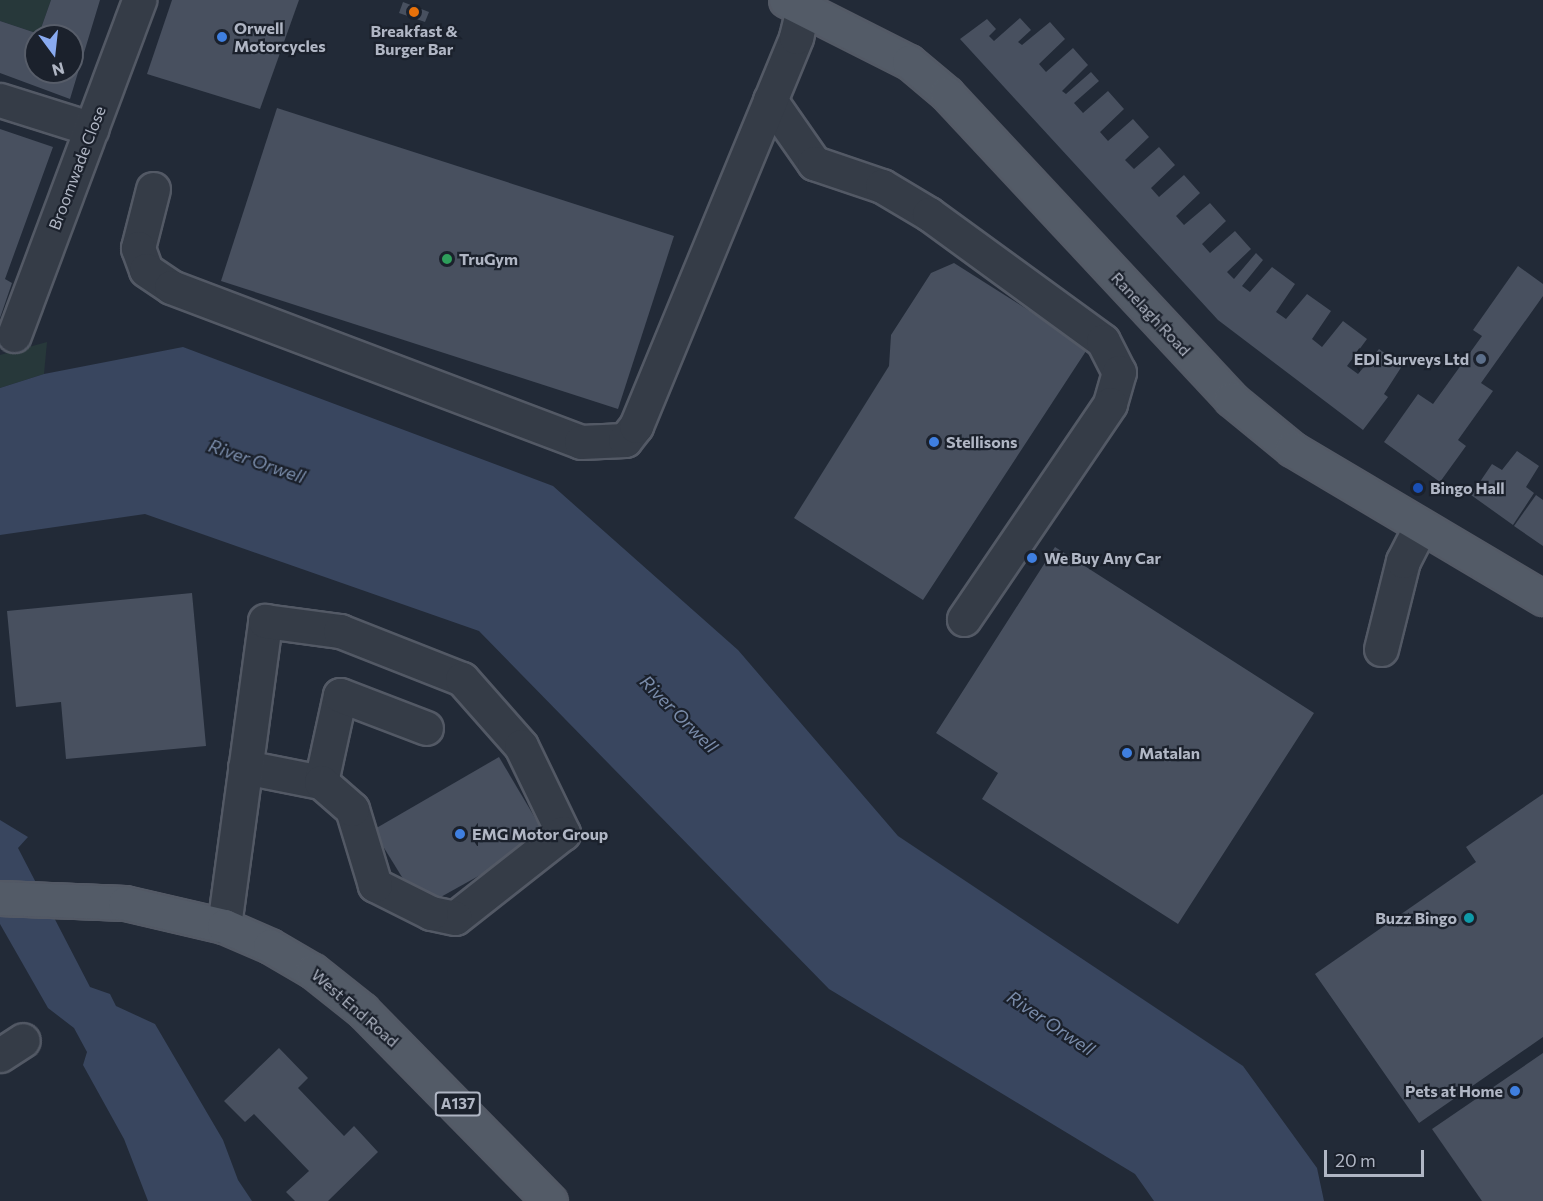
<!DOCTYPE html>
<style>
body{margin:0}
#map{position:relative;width:1543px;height:1201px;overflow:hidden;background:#222a37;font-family:Commissioner,sans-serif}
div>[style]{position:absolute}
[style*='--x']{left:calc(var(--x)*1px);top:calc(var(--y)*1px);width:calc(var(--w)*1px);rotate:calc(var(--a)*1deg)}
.green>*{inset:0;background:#27383a}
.water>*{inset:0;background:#39465f}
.building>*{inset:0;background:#48505f}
.roads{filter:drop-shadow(2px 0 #535965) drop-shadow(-2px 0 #535965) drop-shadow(0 2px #535965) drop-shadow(0 -2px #535965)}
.minor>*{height:33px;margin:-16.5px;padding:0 16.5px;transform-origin:16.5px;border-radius:16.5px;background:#353c47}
.major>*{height:33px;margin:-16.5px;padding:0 16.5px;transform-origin:16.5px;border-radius:16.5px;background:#535b67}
.dots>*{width:16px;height:16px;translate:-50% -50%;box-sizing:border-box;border:3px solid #1b212c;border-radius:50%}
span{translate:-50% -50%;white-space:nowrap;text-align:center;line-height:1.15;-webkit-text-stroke:4.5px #1b212c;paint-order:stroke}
.shield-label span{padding:2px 4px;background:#1b212c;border:2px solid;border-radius:4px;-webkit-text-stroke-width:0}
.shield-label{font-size:15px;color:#b0b6c4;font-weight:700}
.poi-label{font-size:16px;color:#b0b6c4;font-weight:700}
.left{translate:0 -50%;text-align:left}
.right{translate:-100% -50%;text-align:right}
.street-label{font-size:16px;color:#b0b6c4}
.water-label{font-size:18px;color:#7a8caa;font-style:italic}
.north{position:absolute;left:24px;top:24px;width:60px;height:60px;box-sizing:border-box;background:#1b212c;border:2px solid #575d69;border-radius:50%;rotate:165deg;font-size:16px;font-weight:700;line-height:24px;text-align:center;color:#b0b6c4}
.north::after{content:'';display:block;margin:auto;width:21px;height:27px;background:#89aaf0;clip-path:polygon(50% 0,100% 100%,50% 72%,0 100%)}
.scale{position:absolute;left:1324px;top:1150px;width:100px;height:27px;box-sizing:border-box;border:3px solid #b0b6c4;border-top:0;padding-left:8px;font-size:18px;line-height:21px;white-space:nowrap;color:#b0b6c4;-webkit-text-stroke:4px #1b212c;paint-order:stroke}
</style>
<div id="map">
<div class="green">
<div style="clip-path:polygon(0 0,51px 0,39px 34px,0 21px)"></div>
<div style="clip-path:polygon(47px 342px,44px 374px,0 388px,0 355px)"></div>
</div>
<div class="water">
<div style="clip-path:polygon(183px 347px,553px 486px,738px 650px,898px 836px,1243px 1066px,1317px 1168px,1324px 1201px,1154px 1201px,1135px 1174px,829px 989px,479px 631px,145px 514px,0 535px,0 388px,44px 374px)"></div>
<div style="clip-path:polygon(0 820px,28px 837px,18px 848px,90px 987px,110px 994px,116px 1006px,155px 1024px,223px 1140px,238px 1180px,252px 1201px,148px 1201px,124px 1139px,83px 1065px,87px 1052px,74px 1028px,48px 1008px,0 924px)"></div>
</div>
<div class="building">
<div style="clip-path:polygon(evenodd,51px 0,100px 0,70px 99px,0 73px,0 21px,39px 34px,51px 0,36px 36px,72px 36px,72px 72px,36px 72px,36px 36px)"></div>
<div style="clip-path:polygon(172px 0,299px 0,260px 109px,147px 74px)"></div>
<div style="clip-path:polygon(403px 2px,429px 12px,425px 22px,399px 13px)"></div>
<div style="clip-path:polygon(1020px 18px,1031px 30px,1018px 42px,1022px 45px,1050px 22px,1065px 39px,1039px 64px,1046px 72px,1073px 48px,1088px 65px,1062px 91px,1066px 94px,1091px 72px,1099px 81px,1074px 103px,1083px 113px,1108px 91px,1124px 109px,1100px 132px,1108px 141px,1133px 119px,1149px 137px,1125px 160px,1134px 169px,1159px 147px,1175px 165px,1151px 188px,1159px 197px,1184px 175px,1200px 193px,1176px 216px,1184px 225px,1210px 203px,1226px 221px,1202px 244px,1210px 253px,1235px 231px,1251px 249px,1227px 272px,1234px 279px,1256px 253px,1263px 260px,1242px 286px,1250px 292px,1272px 267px,1295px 284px,1276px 312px,1286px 319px,1307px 294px,1331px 311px,1312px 339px,1322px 347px,1343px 321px,1367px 339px,1347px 366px,1358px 374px,1379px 349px,1402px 366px,1384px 394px,1388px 397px,1363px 430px,1218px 320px,960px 39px,987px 19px,996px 29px,989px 36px,994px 41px)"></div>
<div style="clip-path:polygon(277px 108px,674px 236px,618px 409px,221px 281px)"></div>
<div style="clip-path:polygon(0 129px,53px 147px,5px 279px,12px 283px,0 318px)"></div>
<div style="clip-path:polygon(954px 263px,1088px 348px,923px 600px,794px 518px,889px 366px,891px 335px,931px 273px)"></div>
<div style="clip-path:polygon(1518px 266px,1543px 284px,1543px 296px,1481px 383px,1493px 391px,1458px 440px,1466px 446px,1440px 482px,1384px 442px,1418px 394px,1433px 404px,1482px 336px,1473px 330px)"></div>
<div style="clip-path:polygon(1517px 451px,1539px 466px,1526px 487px,1534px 493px,1513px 525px,1471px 495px,1492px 464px,1502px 470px)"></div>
<div style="clip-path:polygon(1536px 495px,1543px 500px,1543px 546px,1514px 526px)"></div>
<div style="clip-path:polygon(1055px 547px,1314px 713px,1178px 924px,982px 799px,998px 773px,936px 733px)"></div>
<div style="clip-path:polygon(192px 593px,206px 746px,66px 759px,61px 702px,16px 707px,7px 611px)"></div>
<div style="clip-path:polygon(499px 757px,547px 838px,421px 908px,373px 830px)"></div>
<div style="clip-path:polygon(1543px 794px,1543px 1037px,1419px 1123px,1315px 974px,1476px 862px,1466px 847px)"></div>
<div style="clip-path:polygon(279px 1048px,308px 1078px,298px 1088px,344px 1136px,354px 1126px,378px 1152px,328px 1201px,295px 1201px,286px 1192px,309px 1171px,254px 1114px,245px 1122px,224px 1101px)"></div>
<div style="clip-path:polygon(1543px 1053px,1543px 1201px,1482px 1201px,1432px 1129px)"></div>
</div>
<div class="roads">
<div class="minor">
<div style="--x:0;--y:100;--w:96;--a:17.5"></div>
<div style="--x:770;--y:100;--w:77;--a:55.1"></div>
<div style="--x:814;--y:163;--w:72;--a:18.7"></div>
<div style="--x:882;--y:186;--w:55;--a:30.8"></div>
<div style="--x:929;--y:214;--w:215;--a:36.1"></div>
<div style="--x:1103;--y:341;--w:35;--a:63"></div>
<div style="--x:1119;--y:372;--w:33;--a:106"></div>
<div style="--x:1110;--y:404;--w:260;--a:124.2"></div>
<div style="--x:153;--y:189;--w:61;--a:104.3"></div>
<div style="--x:138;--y:248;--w:23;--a:70"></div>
<div style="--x:146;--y:270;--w:30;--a:34"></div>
<div style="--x:171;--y:287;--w:438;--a:20.7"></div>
<div style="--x:581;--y:442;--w:44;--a:-2.6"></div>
<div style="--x:625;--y:440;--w:18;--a:-52"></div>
<div style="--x:636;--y:426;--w:421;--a:-67.6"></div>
<div style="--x:796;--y:37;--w:32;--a:-76"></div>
<div style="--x:14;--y:335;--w:358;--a:-69.5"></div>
<div style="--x:1381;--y:649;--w:91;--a:-76"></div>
<div style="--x:1403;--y:561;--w:38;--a:-63"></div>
<div style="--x:245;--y:767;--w:77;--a:11.2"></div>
<div style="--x:321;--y:782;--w:89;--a:-77.7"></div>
<div style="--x:340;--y:695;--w:92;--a:21"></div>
<div style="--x:224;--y:926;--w:308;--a:-82.3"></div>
<div style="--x:265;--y:621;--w:76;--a:7.6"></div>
<div style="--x:340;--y:631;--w:131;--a:21.5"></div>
<div style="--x:462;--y:679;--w:89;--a:48.6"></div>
<div style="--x:521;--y:746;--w:97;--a:64.2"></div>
<div style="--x:563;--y:833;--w:137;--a:141.8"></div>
<div style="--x:455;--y:918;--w:25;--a:-168"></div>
<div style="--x:431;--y:913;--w:63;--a:-153.4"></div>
<div style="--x:375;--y:885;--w:79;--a:-106.8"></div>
<div style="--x:352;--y:809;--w:41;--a:-138.9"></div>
<div style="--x:0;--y:1055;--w:27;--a:-33"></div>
</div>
<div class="major">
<div style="--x:786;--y:0;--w:138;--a:26.8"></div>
<div style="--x:909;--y:62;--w:50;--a:40.1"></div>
<div style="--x:947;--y:94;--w:417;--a:47"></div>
<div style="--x:1231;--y:399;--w:79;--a:39.3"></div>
<div style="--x:1292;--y:449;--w:292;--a:30.7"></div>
<div style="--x:0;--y:898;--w:125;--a:2.3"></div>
<div style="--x:125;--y:903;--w:102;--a:13.1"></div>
<div style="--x:224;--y:926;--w:50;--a:23.5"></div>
<div style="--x:270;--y:946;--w:50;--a:30.2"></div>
<div style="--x:313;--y:971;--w:63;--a:38.5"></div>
<div style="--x:362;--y:1010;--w:268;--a:45.5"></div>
</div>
</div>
<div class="dots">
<div style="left:414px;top:12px;background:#e8710a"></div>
<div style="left:222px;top:37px;background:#3f7fe0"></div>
<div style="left:447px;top:259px;background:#2e9e5b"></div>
<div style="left:1481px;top:359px;background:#5c6f8a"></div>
<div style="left:934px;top:442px;background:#3f7fe0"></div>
<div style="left:1418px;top:488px;background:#1a4fb4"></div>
<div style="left:1032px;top:558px;background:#3f7fe0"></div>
<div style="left:1127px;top:753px;background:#3f7fe0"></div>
<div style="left:460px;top:834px;background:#3f7fe0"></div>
<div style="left:1469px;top:918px;background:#0f9aa8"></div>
<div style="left:1515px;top:1091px;background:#3f7fe0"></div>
</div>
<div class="shield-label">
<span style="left:458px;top:1104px">A137</span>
</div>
<div class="poi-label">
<span class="left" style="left:234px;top:37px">Orwell<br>Motorcycles</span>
<span style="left:414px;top:40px">Breakfast &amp;<br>Burger Bar</span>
<span class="left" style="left:459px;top:259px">TruGym</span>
<span class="right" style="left:1469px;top:359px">EDI Surveys Ltd</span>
<span class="left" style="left:946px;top:442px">Stellisons</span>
<span class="left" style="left:1430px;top:488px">Bingo Hall</span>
<span class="left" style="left:1044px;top:558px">We Buy Any Car</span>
<span class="left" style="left:1139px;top:753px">Matalan</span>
<span class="left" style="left:472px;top:834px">EMG Motor Group</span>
<span class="right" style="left:1457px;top:918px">Buzz Bingo</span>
<span class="right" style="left:1503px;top:1091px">Pets at Home</span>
</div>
<div class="street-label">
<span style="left:77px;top:168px;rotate:-69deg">Broomwade Close</span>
<span style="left:1151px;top:314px;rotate:47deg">Ranelagh Road</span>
<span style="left:355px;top:1008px;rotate:41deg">West End Road</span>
</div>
<div class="water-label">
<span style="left:257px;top:461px;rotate:19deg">River Orwell</span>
<span style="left:679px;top:714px;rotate:45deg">River Orwell</span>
<span style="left:1051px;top:1023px;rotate:34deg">River Orwell</span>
</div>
<div class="north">N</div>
<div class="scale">20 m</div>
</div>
